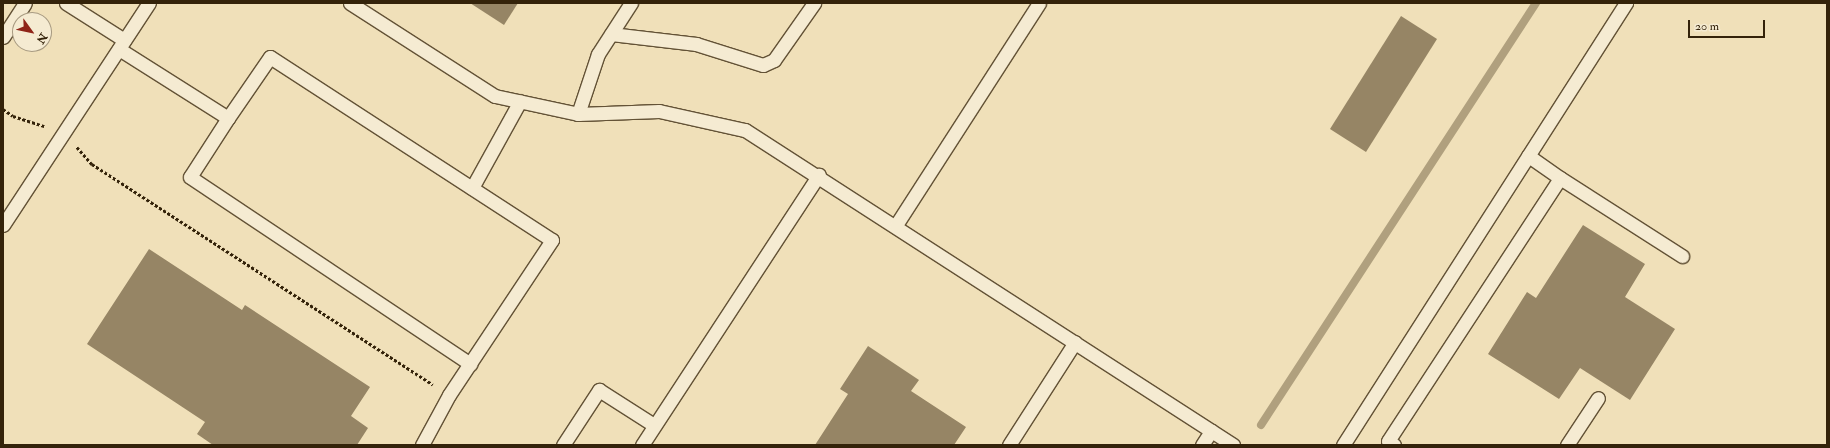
<!DOCTYPE html>
<style>
body{margin:0}
#map{position:relative;width:1830px;height:448px;overflow:hidden;background:#f0e0b9;font-family:"IM FELL Double Pica",serif}
div>[style]{position:absolute}
[style*='--x']{left:calc(var(--x)*1px);top:calc(var(--y)*1px);width:calc(var(--w)*1px);rotate:calc(var(--a)*1deg)}
.stream>*{height:8px;margin:-4px;padding:0 4px;transform-origin:4px;border-radius:4px;background:#b0a07e}
.building>*{inset:0;background:#968565}
.path>*{height:2.5px;margin-top:-1.25px;transform-origin:0;background:repeating-linear-gradient(90deg,#34230a 0 3px,transparent 0 5px)}
.roads{filter:drop-shadow(1px 0 #635236) drop-shadow(-1px 0 #635236) drop-shadow(0 1px #635236) drop-shadow(0 -1px #635236)}
.service>*{height:13px;margin:-6.5px;padding:0 6.5px;transform-origin:6.5px;border-radius:6.5px;background:#f5ebd2}
span{translate:-50% -50%;white-space:nowrap;text-align:center;line-height:1.15;-webkit-text-stroke:3px #f5ebd2;paint-order:stroke}
.frame{position:absolute;inset:0;border:4px solid #34230a;pointer-events:none}
.north{position:absolute;left:12px;top:12px;width:40px;height:40px;box-sizing:border-box;background:#f5ebd2;border:1px solid #a89b82;border-radius:50%;rotate:123deg;font-size:11px;font-weight:700;line-height:16px;text-align:center;color:#34230a}
.north::after{content:'';display:block;margin:auto;width:14px;height:18px;background:#8f2418;clip-path:polygon(50% 0,100% 100%,50% 72%,0 100%)}
.scale{position:absolute;left:1688px;top:20px;width:77px;height:18px;box-sizing:border-box;border:2px solid #34230a;border-top:0;padding-left:5px;font-size:12px;line-height:14px;white-space:nowrap;color:#34230a;-webkit-text-stroke:3px #f5ebd2;paint-order:stroke}
</style>
<div id="map">
<div class="stream">
<div style="--x:1261;--y:425;--w:504;--a:-56.91"></div>
</div>
<div class="building">
<div style="clip-path:polygon(470px 3px,518px 3px,504px 25px)"></div>
<div style="clip-path:polygon(1401px 16px,1437px 39px,1366px 152px,1330px 129px)"></div>
<div style="clip-path:polygon(1583px 225px,1645px 264px,1625px 297px,1675px 329px,1630px 400px,1580px 368px,1559px 399px,1488px 354px,1527px 292px,1536px 298px)"></div>
<div style="clip-path:polygon(149px 249px,242px 310px,245px 305px,370px 387px,351px 416px,368px 428px,357px 445px,213px 445px,197px 434px,205px 422px,87px 344px)"></div>
<div style="clip-path:polygon(868px 346px,919px 380px,911px 391px,966px 427px,954px 445px,815px 445px,848px 394px,840px 389px)"></div>
</div>
<div class="path">
<div style="--x:3;--y:109;--w:12;--a:35"></div>
<div style="--x:13;--y:116;--w:33;--a:18"></div>
<div style="--x:77;--y:147;--w:23;--a:49"></div>
<div style="--x:92;--y:164;--w:406;--a:32.9"></div>
</div>
<div class="roads">
<div class="service">
<div style="--x:66;--y:3;--w:69;--a:32.5"></div>
<div style="--x:350;--y:3;--w:172;--a:32.7"></div>
<div style="--x:495;--y:96;--w:85;--a:12.2"></div>
<div style="--x:578;--y:114;--w:81;--a:-2.1"></div>
<div style="--x:659;--y:111;--w:88;--a:12.5"></div>
<div style="--x:745;--y:130;--w:581;--a:32.84"></div>
<div style="--x:611;--y:34;--w:86;--a:6.7"></div>
<div style="--x:696;--y:44;--w:70;--a:17.4"></div>
<div style="--x:763;--y:65;--w:12;--a:-24"></div>
<div style="--x:774;--y:60;--w:70;--a:-54.9"></div>
<div style="--x:3;--y:37;--w:40;--a:-57.1"></div>
<div style="--x:119;--y:49;--w:129;--a:32.3"></div>
<div style="--x:228;--y:118;--w:74;--a:-55.5"></div>
<div style="--x:270;--y:57;--w:336;--a:33"></div>
<div style="--x:552;--y:240;--w:186;--a:123.6"></div>
<div style="--x:449;--y:395;--w:57;--a:118.4"></div>
<div style="--x:578;--y:114;--w:63;--a:-71.6"></div>
<div style="--x:598;--y:54;--w:61;--a:-57.1"></div>
<div style="--x:228;--y:118;--w:70;--a:122.8"></div>
<div style="--x:190;--y:177;--w:337;--a:33.7"></div>
<div style="--x:1560;--y:178;--w:145;--a:32.6"></div>
<div style="--x:472;--y:188;--w:99;--a:-61.1"></div>
<div style="--x:3;--y:225;--w:266;--a:-56.7"></div>
<div style="--x:896;--y:225;--w:264;--a:-57.2"></div>
<div style="--x:563;--y:445;--w:66;--a:-56.8"></div>
<div style="--x:599;--y:390;--w:65;--a:32.5"></div>
<div style="--x:642;--y:445;--w:323;--a:-56.8"></div>
<div style="--x:1009;--y:445;--w:122;--a:-57.3"></div>
<div style="--x:1202;--y:445;--w:17;--a:-57"></div>
<div style="--x:1343;--y:445;--w:525;--a:-57.37"></div>
<div style="--x:1394;--y:445;--w:7;--a:-146"></div>
<div style="--x:1388;--y:441;--w:314;--a:-56.8"></div>
<div style="--x:1560;--y:178;--w:39;--a:-145"></div>
<div style="--x:1567;--y:445;--w:56;--a:-56.6"></div>
</div>
</div>
<div class="frame"></div>
<div class="north">N</div>
<div class="scale">20 m</div>
</div>
